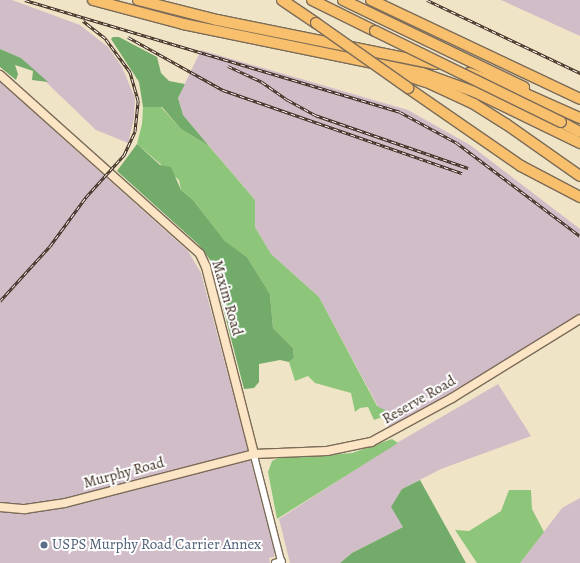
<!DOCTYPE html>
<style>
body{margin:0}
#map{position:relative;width:580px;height:563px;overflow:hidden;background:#f0e4c7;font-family:Alegreya,serif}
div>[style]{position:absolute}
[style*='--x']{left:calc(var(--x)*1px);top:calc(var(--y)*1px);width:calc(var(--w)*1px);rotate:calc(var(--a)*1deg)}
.industrial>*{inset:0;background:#d1bdc8}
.green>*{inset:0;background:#8dc67a}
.forest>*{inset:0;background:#72ab6a}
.roads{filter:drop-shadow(1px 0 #7a6b59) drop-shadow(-1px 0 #7a6b59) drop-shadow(0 1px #7a6b59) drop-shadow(0 -1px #7a6b59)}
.street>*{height:5.5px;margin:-2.75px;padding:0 2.75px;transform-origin:2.75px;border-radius:2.75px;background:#fff}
.secondary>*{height:8px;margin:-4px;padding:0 4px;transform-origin:4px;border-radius:4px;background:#fce5c4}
.highway>*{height:10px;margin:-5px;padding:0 5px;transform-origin:5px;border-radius:5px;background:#f8bf6c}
.rail>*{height:3px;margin-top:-1.5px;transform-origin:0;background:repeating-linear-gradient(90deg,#fff 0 4.5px,#3b2a1e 0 9px);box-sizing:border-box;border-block:1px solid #3b2a1e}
.bridges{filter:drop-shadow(1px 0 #7a6b59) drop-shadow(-1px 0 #7a6b59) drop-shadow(0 1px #7a6b59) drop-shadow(0 -1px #7a6b59)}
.highway-bridge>*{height:10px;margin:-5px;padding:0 5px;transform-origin:5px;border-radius:5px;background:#f8bf6c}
.dots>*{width:11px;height:11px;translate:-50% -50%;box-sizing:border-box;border:2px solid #fff;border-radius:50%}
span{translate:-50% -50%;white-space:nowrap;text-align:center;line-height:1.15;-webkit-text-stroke:4px #fff;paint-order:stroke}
.street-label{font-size:15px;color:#3b2a1e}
.service-label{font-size:15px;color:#4e5e75}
.left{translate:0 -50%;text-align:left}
</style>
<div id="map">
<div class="industrial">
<div style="clip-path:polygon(0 0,12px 0,80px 25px,108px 47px,122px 67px,135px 98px,134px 118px,128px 143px,96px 130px,21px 58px,0 49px)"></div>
<div style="clip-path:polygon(501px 0,580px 0,580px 36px)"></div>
<div style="clip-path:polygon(201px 50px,408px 110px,470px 145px,580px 229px,580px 315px,390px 429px,319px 297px,271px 254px,255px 227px,255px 200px,183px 115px,178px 98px)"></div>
<div style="clip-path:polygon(0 82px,188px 251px,201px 273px,275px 553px,274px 557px,269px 558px,270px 563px,0 563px)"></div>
<div style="clip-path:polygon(498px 384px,531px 436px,441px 469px,402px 489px,403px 527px,352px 553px,340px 563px,290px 563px,279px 519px,390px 447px)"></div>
<div style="clip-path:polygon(580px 498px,580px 563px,520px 563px,562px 508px)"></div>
</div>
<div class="green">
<div style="clip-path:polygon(143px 107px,161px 107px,181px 129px,209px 146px,255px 200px,255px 227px,271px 254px,319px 297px,377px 406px,387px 411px,382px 417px,374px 420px,368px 407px,360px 408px,355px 412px,351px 393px,315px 383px,308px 376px,295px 381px,289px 362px,294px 358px,293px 348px,273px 328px,270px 294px,247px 257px,225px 241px,193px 200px,181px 190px,179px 180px,137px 144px,142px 124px)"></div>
<div style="clip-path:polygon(392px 439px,398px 443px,277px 519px,268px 472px,272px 461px,278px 458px,352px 453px)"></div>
<div style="clip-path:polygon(509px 490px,531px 490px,532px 509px,544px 532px,520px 563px,477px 563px,455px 530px,469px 531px,501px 511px)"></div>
</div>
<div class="forest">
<div style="clip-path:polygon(113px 37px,119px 37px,157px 57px,161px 73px,169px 81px,185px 84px,178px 98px,183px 115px,209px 146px,181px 129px,162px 107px,143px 107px,139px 82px,111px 39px)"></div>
<div style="clip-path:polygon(0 49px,21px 58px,48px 82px,32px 80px,33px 71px,15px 65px,18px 74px,16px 80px,0 67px)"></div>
<div style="clip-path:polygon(137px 144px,160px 165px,171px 167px,181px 190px,193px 200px,225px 241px,247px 257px,270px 294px,273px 328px,293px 348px,294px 358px,289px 362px,280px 360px,259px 364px,259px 382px,254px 388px,244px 389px,211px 261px,199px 245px,117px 171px)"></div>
<div style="clip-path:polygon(420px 480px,466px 563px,340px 563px,352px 553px,403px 527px,391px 507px,402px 489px)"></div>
</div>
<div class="roads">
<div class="street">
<div style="--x:254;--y:454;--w:113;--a:75.6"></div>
<div style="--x:275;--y:563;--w:7;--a:-16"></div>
</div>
<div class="secondary">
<div style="--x:0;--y:75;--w:268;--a:41.8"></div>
<div style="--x:200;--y:254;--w:14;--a:65"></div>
<div style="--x:206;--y:267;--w:193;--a:75.6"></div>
<div style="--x:0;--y:507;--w:25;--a:5"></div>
<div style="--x:25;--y:509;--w:40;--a:-8.5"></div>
<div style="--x:65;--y:503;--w:195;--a:-14.5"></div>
<div style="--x:254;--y:454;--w:73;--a:-2.4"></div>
<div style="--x:327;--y:451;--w:45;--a:-11.6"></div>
<div style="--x:371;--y:442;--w:92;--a:-28.5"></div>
<div style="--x:452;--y:398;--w:150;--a:-31.7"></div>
</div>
<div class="highway">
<div style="--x:93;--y:0;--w:93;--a:14.9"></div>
<div style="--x:183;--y:24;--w:244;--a:11.6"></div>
<div style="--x:422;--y:73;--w:56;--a:19.7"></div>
<div style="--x:475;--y:92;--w:117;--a:25.9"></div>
<div style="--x:138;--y:0;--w:81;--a:14.2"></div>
<div style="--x:217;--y:20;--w:223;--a:11.4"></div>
<div style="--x:282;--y:0;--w:41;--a:34.1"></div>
<div style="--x:312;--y:0;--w:70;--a:26.2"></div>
<div style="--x:343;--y:0;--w:201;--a:25.7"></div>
<div style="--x:371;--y:0;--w:231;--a:25.3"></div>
<div style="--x:398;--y:73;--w:35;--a:18"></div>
<div style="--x:431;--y:84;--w:47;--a:24.9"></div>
<div style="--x:474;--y:104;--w:38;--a:32"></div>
<div style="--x:506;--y:124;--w:90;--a:35.1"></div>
<div style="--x:469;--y:73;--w:61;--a:20.2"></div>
<div style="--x:526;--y:94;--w:59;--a:24"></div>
<div style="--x:408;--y:88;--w:137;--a:34.6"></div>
<div style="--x:521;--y:166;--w:67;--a:27.7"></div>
<div style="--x:561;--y:122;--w:21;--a:28"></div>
</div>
</div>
<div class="rail">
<div style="--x:25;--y:0;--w:391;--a:16.6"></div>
<div style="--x:400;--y:112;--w:65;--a:28.5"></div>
<div style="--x:457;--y:143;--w:154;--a:37.1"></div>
<div style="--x:427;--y:0;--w:170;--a:25.5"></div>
<div style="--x:128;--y:37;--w:109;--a:29.2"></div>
<div style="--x:223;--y:90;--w:253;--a:19.2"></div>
<div style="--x:228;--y:66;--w:38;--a:25"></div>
<div style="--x:262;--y:82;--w:32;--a:35"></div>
<div style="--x:288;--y:100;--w:31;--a:29"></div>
<div style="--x:315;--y:115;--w:162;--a:19.1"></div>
<div style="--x:0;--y:301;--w:74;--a:-47.7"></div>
<div style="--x:50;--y:246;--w:61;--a:-53.7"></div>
<div style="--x:86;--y:197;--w:57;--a:-47.9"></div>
<div style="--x:124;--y:155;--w:26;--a:-65"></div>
<div style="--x:135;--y:131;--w:31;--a:-84"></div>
<div style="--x:138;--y:100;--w:29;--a:-106"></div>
<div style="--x:130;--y:72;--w:42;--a:-126.3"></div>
<div style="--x:105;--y:38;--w:28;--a:-142"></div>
</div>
<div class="bridges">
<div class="highway-bridge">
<div style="--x:316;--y:23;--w:113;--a:35.2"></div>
<div style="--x:375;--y:31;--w:207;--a:26.1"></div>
</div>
</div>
<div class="dots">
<div style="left:44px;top:545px;background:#5c6f8a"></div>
</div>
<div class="street-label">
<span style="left:227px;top:298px;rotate:74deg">Maxim Road</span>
<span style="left:419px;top:400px;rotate:-30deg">Reserve Road</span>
<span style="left:124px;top:473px;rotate:-15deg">Murphy Road</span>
</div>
<div class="service-label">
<span class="left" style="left:52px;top:545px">USPS Murphy Road Carrier Annex</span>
</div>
</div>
